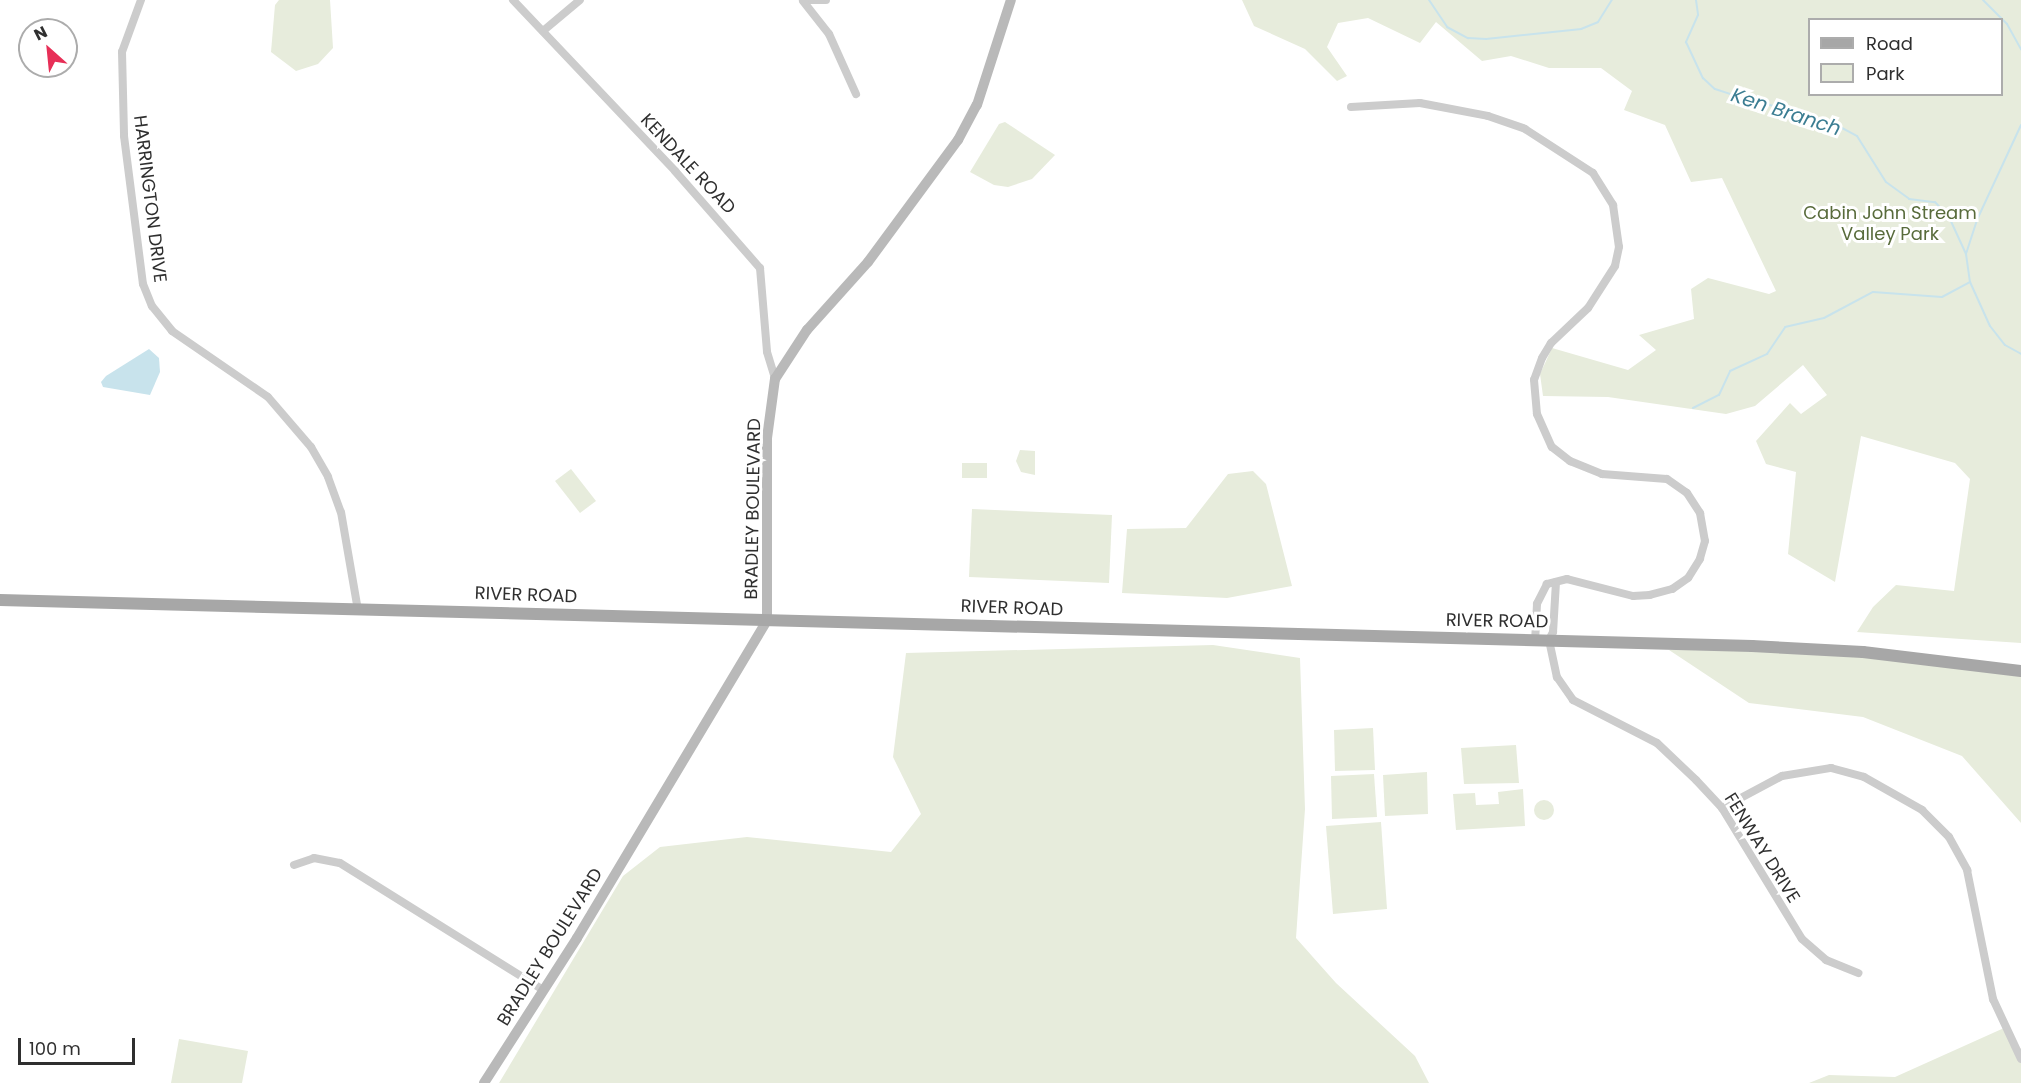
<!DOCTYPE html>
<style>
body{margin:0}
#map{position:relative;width:2021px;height:1083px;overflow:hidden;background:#fff;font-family:Poppins,sans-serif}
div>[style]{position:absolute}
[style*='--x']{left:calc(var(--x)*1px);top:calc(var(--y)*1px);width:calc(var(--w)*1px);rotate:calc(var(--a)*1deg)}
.green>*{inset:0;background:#e7ecdc}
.round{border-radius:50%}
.water>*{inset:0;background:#c8e3ec}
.stream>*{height:2px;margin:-1px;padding:0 1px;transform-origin:1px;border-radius:1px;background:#c8e3ec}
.minor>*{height:8px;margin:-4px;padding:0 4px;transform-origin:4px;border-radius:4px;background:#ccc}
.secondary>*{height:10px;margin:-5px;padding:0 5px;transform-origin:5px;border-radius:5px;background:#b9b9b9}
.primary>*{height:12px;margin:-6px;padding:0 6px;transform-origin:6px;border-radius:6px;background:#a7a7a7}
span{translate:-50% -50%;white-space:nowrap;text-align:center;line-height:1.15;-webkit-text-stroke:6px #fff;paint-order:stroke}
.street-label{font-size:18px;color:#2f2f2f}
.park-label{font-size:18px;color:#586b3b}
.water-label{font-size:20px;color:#3b7d92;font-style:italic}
.legend{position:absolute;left:1808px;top:18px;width:195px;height:78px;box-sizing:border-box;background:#fff;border:2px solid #acacac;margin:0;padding:8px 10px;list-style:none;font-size:18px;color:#2f2f2f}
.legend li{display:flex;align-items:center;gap:12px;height:30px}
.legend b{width:30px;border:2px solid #acacac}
.north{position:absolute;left:18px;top:18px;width:60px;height:60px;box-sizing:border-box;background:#fff;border:2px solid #acacac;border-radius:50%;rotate:333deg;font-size:16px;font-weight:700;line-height:24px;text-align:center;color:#2f2f2f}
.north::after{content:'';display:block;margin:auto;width:21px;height:27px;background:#e72f57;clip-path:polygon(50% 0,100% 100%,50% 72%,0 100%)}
.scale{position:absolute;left:18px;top:1038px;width:117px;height:27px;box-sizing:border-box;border:3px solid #2f2f2f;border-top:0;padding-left:8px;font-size:18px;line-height:21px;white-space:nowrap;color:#2f2f2f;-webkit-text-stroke:4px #fff;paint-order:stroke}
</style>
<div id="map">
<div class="green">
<div style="clip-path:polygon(279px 0,330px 0,333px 48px,318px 64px,296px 71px,271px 52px,275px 5px)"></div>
<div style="clip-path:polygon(evenodd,1242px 0,2021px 0,2021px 643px,1857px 632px,1873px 607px,1896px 585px,1954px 591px,1970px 479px,1955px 463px,1861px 436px,1835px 582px,1788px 554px,1796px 472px,1766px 464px,1756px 441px,1790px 403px,1801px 414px,1827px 395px,1803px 365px,1755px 406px,1726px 414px,1608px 397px,1543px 396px,1540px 374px,1552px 348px,1628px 370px,1656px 350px,1639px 335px,1694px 319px,1691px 289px,1708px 278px,1769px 294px,1776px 291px,1722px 178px,1691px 182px,1665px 125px,1624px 110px,1632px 91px,1601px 68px,1549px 68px,1511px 56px,1482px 61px,1436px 22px,1420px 43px,1368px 18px,1338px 23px,1327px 47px,1347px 76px,1337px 81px,1305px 49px,1254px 26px,1242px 0,1810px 20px,2002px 20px,2002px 94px,1810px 94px,1810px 20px)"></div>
<div style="clip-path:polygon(1005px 122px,1055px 155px,1032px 179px,1008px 187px,994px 185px,970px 172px,999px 124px)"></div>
<div style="clip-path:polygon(1020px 450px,1035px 451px,1035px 475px,1021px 472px,1016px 461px)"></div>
<div style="clip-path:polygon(962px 463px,987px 463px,987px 478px,962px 478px)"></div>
<div style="clip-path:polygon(571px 469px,596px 501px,580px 513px,555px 481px)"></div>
<div style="clip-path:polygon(1253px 471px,1266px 484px,1292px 586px,1227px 598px,1122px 593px,1127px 529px,1186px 528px,1228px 474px)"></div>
<div style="clip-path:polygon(972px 509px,1112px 515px,1109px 583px,969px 577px)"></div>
<div style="clip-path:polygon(1213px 645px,1300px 658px,1305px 809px,1296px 938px,1336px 983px,1415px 1056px,1429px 1083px,499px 1083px,623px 876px,660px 847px,747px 837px,891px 852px,921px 814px,893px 757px,906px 653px)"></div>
<div style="clip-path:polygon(1752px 646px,2021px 671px,2021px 823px,1962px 756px,1863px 717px,1749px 703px,1669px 650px)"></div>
<div style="clip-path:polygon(1373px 728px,1375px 770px,1335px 771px,1334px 730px)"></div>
<div style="clip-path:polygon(1516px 745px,1519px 783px,1464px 784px,1461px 748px)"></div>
<div style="clip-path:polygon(1427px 772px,1428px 814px,1385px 816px,1383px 775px)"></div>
<div style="clip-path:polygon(1374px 774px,1377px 817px,1332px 819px,1331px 776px)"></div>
<div style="clip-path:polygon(1523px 789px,1525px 826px,1456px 830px,1453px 794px,1475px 793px,1476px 805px,1499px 804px,1498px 792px)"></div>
<div class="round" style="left:1534px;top:800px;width:20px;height:20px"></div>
<div style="clip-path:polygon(1381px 822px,1387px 909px,1333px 914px,1326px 826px)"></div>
<div style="clip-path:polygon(2004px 1028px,2017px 1051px,2021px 1048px,2021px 1083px,1809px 1083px,1829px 1075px,1895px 1077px)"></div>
<div style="clip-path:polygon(179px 1039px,248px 1051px,242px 1083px,171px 1083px)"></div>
</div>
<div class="water">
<div style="clip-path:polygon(149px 349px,159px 358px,160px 372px,150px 395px,103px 387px,101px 382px,106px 376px)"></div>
</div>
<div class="stream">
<div style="--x:1429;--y:0;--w:32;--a:56"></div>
<div style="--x:1447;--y:27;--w:24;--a:28"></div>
<div style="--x:1468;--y:38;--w:18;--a:3"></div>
<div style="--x:1486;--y:39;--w:96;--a:-6"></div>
<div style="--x:1581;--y:29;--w:18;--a:-22"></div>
<div style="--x:1598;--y:22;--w:26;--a:-58"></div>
<div style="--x:1696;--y:0;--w:15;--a:82"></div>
<div style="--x:1698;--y:15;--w:30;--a:114"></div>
<div style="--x:1686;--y:42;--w:40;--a:65"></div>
<div style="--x:1703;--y:78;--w:16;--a:43"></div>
<div style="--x:1715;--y:89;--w:19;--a:18"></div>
<div style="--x:1733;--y:95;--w:99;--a:15.2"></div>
<div style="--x:1829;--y:121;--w:32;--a:28"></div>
<div style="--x:1857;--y:136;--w:54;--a:57.8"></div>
<div style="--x:1886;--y:182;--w:29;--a:36"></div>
<div style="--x:1909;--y:199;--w:26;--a:7"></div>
<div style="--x:1935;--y:202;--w:21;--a:47"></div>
<div style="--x:1949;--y:217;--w:41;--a:65.3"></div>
<div style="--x:1983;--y:0;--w:34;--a:45"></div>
<div style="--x:2007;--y:24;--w:29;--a:61"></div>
<div style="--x:2021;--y:125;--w:105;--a:114.9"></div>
<div style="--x:1977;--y:220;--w:36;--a:108"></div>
<div style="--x:1966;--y:254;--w:28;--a:82"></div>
<div style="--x:1970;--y:282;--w:48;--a:65.6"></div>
<div style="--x:1990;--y:326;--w:24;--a:52"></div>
<div style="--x:2005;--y:345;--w:18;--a:29"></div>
<div style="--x:1693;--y:408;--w:29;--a:-27"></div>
<div style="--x:1719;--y:395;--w:26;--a:-65"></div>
<div style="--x:1730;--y:371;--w:41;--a:-24.7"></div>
<div style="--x:1767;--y:354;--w:32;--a:-56"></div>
<div style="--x:1785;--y:327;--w:40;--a:-13"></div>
<div style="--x:1824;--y:318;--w:55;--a:-28"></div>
<div style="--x:1873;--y:292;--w:69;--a:4.1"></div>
<div style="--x:1942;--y:297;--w:32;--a:-28"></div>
</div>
<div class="minor">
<div style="--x:141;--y:0;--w:55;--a:110.1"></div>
<div style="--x:122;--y:52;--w:84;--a:88.6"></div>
<div style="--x:124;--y:136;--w:149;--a:82.7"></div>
<div style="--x:143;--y:284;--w:24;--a:68"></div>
<div style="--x:152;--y:306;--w:32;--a:51"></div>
<div style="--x:172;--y:331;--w:116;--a:34.5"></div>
<div style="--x:268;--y:397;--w:66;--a:49.3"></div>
<div style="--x:311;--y:447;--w:34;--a:60"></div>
<div style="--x:328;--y:477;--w:37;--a:70"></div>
<div style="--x:341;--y:512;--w:99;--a:80.2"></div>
<div style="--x:513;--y:0;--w:236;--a:46.5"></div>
<div style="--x:675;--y:171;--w:129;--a:48.8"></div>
<div style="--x:760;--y:268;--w:84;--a:85.2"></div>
<div style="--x:767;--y:352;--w:28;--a:73"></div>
<div style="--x:803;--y:0;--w:23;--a:0"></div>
<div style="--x:803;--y:1;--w:42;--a:51.8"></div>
<div style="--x:829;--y:34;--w:66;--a:65.8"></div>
<div style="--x:543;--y:31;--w:48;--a:-40"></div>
<div style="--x:1351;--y:107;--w:69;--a:-3.3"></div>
<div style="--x:1420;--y:103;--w:69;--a:10.8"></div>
<div style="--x:1488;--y:116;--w:39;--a:19"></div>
<div style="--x:1525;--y:129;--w:81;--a:32.9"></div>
<div style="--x:1593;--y:173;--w:38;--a:58"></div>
<div style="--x:1613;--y:205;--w:42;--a:81.9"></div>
<div style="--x:1619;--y:247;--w:19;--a:102"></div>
<div style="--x:1615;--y:266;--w:50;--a:122.7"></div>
<div style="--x:1588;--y:308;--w:51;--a:136.6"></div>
<div style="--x:1551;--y:343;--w:17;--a:121"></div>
<div style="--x:1542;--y:358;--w:23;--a:110"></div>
<div style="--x:1534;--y:380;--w:34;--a:85"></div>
<div style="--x:1537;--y:414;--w:36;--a:66"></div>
<div style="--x:1552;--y:447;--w:23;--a:38"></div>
<div style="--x:1570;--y:461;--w:35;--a:22"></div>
<div style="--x:1602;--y:474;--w:65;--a:4.4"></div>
<div style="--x:1667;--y:479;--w:24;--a:35"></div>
<div style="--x:1687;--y:493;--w:24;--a:57"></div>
<div style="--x:1700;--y:513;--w:28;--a:80"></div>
<div style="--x:1705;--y:541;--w:19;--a:106"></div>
<div style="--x:1700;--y:559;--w:22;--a:122"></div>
<div style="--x:1688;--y:578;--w:19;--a:145"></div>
<div style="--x:1672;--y:589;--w:23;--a:165"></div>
<div style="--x:1650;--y:595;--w:17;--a:177"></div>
<div style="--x:1633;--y:596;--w:68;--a:-165.6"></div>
<div style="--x:1567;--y:579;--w:21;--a:166"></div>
<div style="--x:1547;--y:584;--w:22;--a:117"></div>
<div style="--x:1537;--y:604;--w:35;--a:93"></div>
<div style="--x:1556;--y:582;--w:50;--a:93.4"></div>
<div style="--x:1553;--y:632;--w:9;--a:117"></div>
<div style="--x:1549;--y:640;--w:38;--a:78"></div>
<div style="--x:1557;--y:677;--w:28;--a:55"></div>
<div style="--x:1573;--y:700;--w:94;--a:27.1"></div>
<div style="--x:1657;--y:743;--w:54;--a:43.5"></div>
<div style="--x:1696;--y:780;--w:38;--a:47"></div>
<div style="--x:1722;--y:808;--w:153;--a:58.6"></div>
<div style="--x:1802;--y:939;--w:32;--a:41"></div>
<div style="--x:1826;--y:960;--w:35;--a:22"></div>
<div style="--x:1722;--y:808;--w:68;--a:-28.1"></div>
<div style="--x:1782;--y:776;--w:50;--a:-9.3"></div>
<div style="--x:1831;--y:768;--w:34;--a:15"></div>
<div style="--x:1864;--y:777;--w:67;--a:29.6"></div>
<div style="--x:1922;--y:810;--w:38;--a:45"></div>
<div style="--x:1949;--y:837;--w:38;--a:61"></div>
<div style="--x:1967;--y:870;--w:132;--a:78.6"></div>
<div style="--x:1993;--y:999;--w:66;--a:65"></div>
<div style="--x:294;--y:865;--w:21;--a:-19"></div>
<div style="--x:314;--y:858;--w:26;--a:11"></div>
<div style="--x:340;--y:863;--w:239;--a:32"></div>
</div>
<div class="secondary">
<div style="--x:484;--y:1083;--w:172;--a:-57.3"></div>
<div style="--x:577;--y:938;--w:370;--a:-59.1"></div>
<div style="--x:767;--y:621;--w:183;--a:-90"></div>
<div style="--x:767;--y:438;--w:60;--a:-82.3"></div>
<div style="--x:775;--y:379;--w:59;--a:-56.9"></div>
<div style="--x:807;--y:330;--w:91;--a:-48.1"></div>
<div style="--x:868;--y:262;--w:152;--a:-53.6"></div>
<div style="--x:958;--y:140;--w:40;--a:-62"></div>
<div style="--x:977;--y:105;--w:110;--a:-72.1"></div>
</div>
<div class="primary">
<div style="--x:0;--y:600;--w:1753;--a:1.5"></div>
<div style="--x:1752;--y:646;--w:111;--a:3.1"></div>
<div style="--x:1863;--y:652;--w:159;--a:6.9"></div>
</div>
<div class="street-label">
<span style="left:688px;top:164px;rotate:47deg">KENDALE ROAD</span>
<span style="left:150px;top:199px;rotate:83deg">HARRINGTON DRIVE</span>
<span style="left:753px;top:509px;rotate:-89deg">BRADLEY BOULEVARD</span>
<span style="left:526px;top:595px;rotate:2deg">RIVER ROAD</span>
<span style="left:1012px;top:608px;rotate:2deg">RIVER ROAD</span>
<span style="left:1497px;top:621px;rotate:1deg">RIVER ROAD</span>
<span style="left:1762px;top:848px;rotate:58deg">FENWAY DRIVE</span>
<span style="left:550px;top:947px;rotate:-58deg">BRADLEY BOULEVARD</span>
</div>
<div class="park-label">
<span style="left:1890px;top:224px">Cabin John Stream<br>Valley Park</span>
</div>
<div class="water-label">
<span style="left:1786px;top:112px;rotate:18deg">Ken Branch</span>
</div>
<ul class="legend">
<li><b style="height:8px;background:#a7a7a7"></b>Road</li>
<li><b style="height:16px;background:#e7ecdc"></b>Park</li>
</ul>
<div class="north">N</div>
<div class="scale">100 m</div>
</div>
